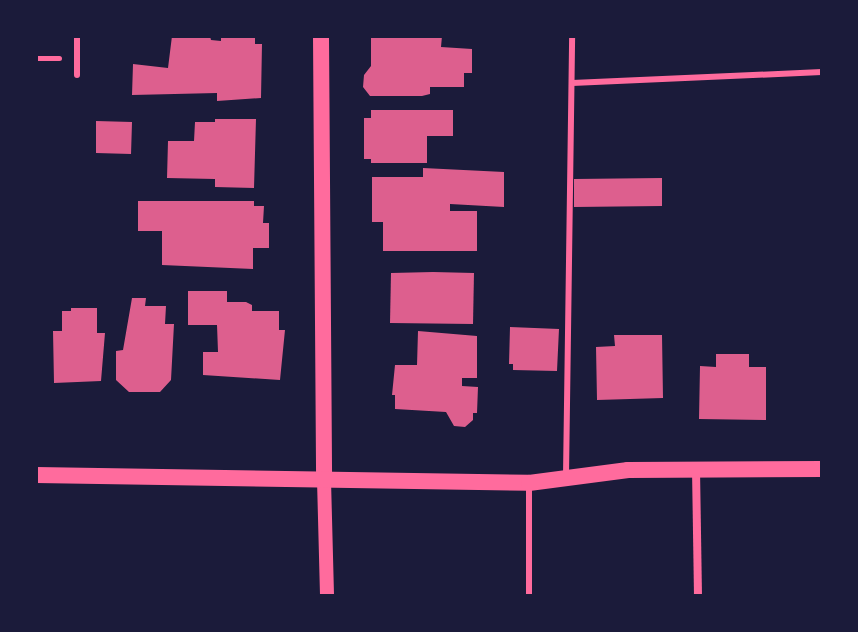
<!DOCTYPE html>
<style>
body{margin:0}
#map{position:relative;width:858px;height:632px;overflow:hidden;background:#1b1b3a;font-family:"Work Sans",sans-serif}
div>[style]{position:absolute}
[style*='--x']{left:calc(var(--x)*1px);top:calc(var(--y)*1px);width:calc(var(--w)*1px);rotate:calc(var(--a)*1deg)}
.building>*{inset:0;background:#dd5f8e}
.path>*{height:5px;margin:-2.5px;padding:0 2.5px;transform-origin:2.5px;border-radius:2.5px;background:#ff6b9d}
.service>*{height:6px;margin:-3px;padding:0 3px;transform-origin:3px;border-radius:3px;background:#ff6b9d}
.minor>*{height:8px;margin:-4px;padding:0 4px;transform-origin:4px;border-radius:4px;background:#ff6b9d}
.tertiary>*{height:14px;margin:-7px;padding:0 7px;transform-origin:7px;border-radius:7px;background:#ff6b9d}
.secondary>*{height:16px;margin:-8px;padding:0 8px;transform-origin:8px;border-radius:8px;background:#ff6b9d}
span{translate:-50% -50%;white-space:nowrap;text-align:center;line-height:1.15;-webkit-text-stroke:7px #1b1b3a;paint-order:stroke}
.frame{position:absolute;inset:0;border:38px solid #1b1b3a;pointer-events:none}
</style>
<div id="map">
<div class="building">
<div style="clip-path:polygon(172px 36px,210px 36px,211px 40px,221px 41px,221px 36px,255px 36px,255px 44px,262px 44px,261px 98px,217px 101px,217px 93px,132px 95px,133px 64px,168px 68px)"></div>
<div style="clip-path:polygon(381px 36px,442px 36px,441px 47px,472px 49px,472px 73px,464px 73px,464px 87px,430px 87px,430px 94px,422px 96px,370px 96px,363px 87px,364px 75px,371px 66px,371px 38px)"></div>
<div style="clip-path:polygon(371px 110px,453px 110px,453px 136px,427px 136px,427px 163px,371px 163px,371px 159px,364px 159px,364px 118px,371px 118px)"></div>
<div style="clip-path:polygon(215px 119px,256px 119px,254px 188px,215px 187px,215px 179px,167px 178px,168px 141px,194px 141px,195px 122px,215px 122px)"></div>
<div style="clip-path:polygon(96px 121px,132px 122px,131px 154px,96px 153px)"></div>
<div style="clip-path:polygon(423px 168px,504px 172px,504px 207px,450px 204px,450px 211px,477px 211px,477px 251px,383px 251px,383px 222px,372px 222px,372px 177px,423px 177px)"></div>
<div style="clip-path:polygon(662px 178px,662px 206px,574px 207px,574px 179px)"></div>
<div style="clip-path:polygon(138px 201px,254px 201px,254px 206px,264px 206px,263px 223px,269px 223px,269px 248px,253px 248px,253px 269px,162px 265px,162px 231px,138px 231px)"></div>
<div style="clip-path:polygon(433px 272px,474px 273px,473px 324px,390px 323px,391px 273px)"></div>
<div style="clip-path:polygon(188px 291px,227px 291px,227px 302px,246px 302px,252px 305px,252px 311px,279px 311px,279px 330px,285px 330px,280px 380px,203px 375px,203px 352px,218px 352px,217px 325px,188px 325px)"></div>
<div style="clip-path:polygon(132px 298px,146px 298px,145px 306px,166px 306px,165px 324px,174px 324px,171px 380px,160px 392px,129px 392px,116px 380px,116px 351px,123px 350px)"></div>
<div style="clip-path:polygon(71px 308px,97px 308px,97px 333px,105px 333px,101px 381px,54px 383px,53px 331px,62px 331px,62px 311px,71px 311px)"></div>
<div style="clip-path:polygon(510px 327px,559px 329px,557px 371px,513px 370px,513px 364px,509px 364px)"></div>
<div style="clip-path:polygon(418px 331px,477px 336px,477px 378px,462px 378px,462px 386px,478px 387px,477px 413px,473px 413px,473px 420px,465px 427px,454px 426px,446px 412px,395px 409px,395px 395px,392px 395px,395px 365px,417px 365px)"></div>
<div style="clip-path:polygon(614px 335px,662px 335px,663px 398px,597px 400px,596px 347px,615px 346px)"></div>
<div style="clip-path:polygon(716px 354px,749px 354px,749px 367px,766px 367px,766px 420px,699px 419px,700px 366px,716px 367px)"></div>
</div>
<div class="path">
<div style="--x:36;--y:58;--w:23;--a:0"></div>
</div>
<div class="service">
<div style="--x:77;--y:36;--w:39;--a:90"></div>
<div style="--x:572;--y:83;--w:250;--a:-2.5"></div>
<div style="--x:566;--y:476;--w:440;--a:-89.2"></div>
<div style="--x:529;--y:596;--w:112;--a:-90"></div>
</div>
<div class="minor">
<div style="--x:696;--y:469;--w:127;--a:89.1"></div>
</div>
<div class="tertiary">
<div style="--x:324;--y:480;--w:116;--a:88.5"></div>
</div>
<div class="secondary">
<div style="--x:321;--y:36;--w:444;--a:89.6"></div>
<div style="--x:36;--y:475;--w:493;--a:0.9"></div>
<div style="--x:529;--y:483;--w:100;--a:-7.5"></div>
<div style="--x:628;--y:470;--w:194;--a:-0.3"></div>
</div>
<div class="frame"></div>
</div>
